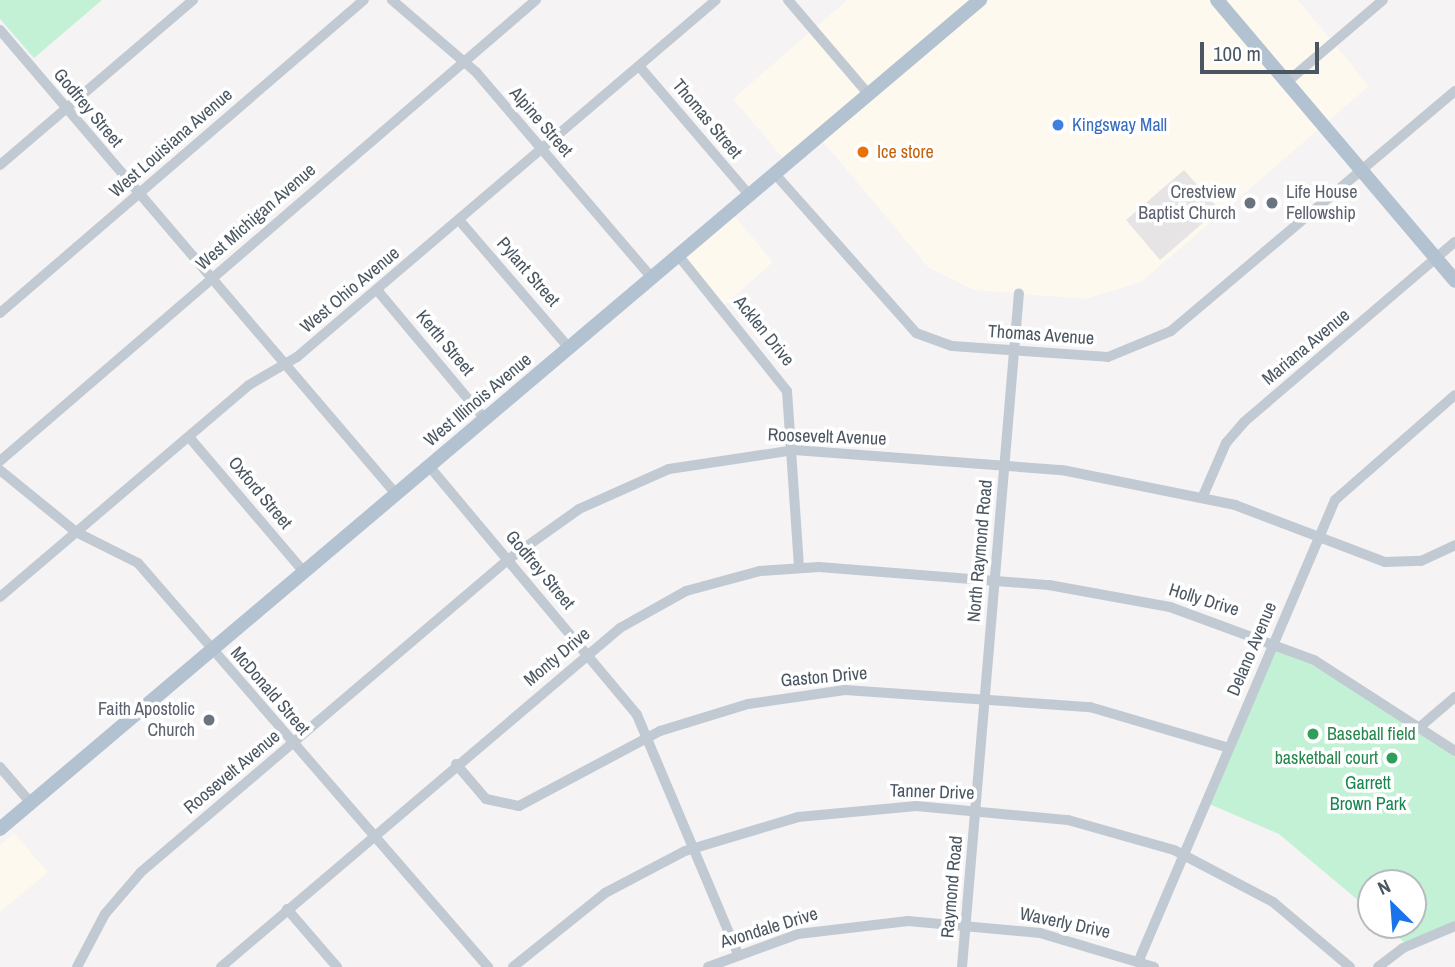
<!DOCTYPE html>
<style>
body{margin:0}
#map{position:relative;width:1455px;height:967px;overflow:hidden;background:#f5f3f3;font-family:"Archivo Narrow",sans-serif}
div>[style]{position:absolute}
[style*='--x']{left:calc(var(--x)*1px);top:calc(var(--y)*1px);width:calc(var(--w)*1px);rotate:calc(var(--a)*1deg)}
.commercial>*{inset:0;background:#fdf9ef}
.education>*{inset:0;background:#e6e4e5}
.green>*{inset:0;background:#c3f1d5}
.minor>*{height:10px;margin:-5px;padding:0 5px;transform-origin:5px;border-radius:5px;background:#c1cad2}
.major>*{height:14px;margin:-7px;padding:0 7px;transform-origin:7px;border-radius:7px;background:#b3c2d1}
.dots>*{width:19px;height:19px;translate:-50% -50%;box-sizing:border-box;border:4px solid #fff;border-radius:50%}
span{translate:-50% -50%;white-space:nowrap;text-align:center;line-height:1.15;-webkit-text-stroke:7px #fff;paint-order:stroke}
.street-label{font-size:18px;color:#4a5661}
.shop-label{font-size:18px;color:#366cbe}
.left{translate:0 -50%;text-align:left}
.food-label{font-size:18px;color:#c56008}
.worship-label{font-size:18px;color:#5b616d}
.right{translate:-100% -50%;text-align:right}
.leisure-label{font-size:18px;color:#27864d}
.park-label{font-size:18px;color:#17864f}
.north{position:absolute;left:1357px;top:869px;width:70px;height:70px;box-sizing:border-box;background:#fff;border:2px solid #b7bbc0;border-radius:50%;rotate:335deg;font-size:19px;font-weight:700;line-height:28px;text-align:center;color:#4a5661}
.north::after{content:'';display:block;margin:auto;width:24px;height:32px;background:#1a73e8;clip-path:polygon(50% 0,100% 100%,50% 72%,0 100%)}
.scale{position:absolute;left:1200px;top:42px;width:119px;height:32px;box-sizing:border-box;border:4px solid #4a5661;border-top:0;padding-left:9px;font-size:21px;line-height:24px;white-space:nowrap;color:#4a5661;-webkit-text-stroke:5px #fff;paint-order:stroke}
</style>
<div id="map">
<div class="commercial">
<div style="clip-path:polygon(847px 0,1298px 0,1369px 86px,1141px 282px,1086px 299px,974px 290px,929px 268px,821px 139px,789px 165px,733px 99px)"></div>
<div style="clip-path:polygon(732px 213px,773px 262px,722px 307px,679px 257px)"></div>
<div style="clip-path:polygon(14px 833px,48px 872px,0 912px,0 845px)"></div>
</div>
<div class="education">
<div style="clip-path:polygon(1184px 170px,1219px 209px,1160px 260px,1126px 220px)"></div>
</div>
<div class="green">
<div style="clip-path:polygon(0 0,102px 0,34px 58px,0 19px)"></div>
<div style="clip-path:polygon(1274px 642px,1455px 751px,1455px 926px,1407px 945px,1386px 925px,1413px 925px,1413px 883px,1371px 883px,1371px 911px,1279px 834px,1207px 803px)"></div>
</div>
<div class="minor">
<div style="--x:392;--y:0;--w:111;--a:40.6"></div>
<div style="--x:476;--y:72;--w:271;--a:49.5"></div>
<div style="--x:788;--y:0;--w:125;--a:49.5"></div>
<div style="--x:0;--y:30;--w:610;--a:49.52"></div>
<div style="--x:639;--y:66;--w:170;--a:49.5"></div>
<div style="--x:1287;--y:82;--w:126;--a:-40.5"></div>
<div style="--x:0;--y:165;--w:254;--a:-40.5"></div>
<div style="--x:775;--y:174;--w:213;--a:48.4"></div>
<div style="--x:916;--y:333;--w:38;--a:20"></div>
<div style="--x:952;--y:346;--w:156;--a:4"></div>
<div style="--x:1108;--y:357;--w:68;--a:-22.4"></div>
<div style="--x:1171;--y:331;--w:372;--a:-40.2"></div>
<div style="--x:459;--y:220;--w:169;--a:49.3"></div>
<div style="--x:678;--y:255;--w:174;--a:51.3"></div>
<div style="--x:787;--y:391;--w:176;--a:86.1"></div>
<div style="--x:377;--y:290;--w:168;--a:50.1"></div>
<div style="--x:0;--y:313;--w:480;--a:-40.7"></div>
<div style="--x:189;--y:437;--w:177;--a:49.6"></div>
<div style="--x:0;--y:461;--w:707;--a:-40.7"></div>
<div style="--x:429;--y:466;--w:324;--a:50.1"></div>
<div style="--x:637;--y:715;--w:259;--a:67.1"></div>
<div style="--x:0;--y:470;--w:98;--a:39.2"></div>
<div style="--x:76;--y:532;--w:69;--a:26.6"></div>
<div style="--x:138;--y:563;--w:535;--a:49.1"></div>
<div style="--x:1203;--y:496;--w:58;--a:-66.5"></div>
<div style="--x:1226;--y:443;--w:28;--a:-49"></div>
<div style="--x:1244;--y:422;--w:277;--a:-40.5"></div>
<div style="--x:0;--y:597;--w:327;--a:-40.4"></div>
<div style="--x:249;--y:385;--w:56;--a:-30.3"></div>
<div style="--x:297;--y:357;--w:550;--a:-40.43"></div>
<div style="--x:1421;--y:726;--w:45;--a:-40.5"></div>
<div style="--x:456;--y:764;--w:46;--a:49.4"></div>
<div style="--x:486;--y:799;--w:34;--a:12"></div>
<div style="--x:519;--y:806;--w:160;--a:-28"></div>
<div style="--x:660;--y:731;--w:92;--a:-17.1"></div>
<div style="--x:748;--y:704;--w:98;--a:-8.2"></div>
<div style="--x:845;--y:690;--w:246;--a:4"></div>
<div style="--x:1090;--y:707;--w:145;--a:16.4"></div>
<div style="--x:0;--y:767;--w:48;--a:49.3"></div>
<div style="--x:287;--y:909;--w:77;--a:49.2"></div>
<div style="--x:1139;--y:960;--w:500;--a:-66.92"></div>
<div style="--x:1335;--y:500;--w:159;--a:-41.2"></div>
<div style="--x:77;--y:967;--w:60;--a:-62.2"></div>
<div style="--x:105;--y:914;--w:55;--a:-49.4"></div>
<div style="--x:141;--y:872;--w:483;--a:-40.4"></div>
<div style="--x:509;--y:559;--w:86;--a:-35.5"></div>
<div style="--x:579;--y:509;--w:98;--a:-24"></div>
<div style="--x:669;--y:469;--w:126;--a:-8.6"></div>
<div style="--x:794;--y:450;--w:269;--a:4.3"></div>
<div style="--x:1062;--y:470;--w:177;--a:11.4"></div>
<div style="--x:1235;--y:505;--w:160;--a:20.8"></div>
<div style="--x:1385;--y:562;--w:36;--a:-2"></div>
<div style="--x:1421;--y:561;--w:38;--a:-25"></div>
<div style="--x:221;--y:967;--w:524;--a:-40.35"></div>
<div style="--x:620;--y:628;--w:76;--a:-29.3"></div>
<div style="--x:686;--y:591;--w:77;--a:-15.1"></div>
<div style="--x:760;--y:571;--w:59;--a:-3.9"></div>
<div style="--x:819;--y:567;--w:231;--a:4.5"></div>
<div style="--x:1049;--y:585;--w:123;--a:10.3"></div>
<div style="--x:1170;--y:607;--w:153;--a:20.2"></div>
<div style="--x:1314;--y:660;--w:168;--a:32.8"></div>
<div style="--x:513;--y:967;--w:118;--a:-38.8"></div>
<div style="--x:605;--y:893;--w:90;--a:-27.7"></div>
<div style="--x:685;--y:851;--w:118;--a:-16.7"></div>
<div style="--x:798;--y:817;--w:119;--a:-5.3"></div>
<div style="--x:916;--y:806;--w:153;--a:5.3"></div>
<div style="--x:1068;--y:820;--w:110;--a:15.8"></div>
<div style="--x:1174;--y:850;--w:112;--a:27.7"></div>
<div style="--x:1273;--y:902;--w:101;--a:40.2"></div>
<div style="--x:708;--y:967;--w:96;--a:-20.1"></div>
<div style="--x:798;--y:934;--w:111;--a:-6.7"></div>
<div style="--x:908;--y:921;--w:133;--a:5.2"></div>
<div style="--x:1040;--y:933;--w:119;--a:16.6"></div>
<div style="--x:962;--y:967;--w:676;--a:-85.17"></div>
<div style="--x:1378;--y:967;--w:31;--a:-37"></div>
<div style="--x:1403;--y:948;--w:56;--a:-22.9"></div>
</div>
<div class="major">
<div style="--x:1217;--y:0;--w:368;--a:49.7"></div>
<div style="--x:0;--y:829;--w:1284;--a:-40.23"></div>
</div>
<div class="dots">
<div style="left:1058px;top:125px;background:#3f7fe0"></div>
<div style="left:863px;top:152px;background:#e8710a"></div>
<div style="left:1250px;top:203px;background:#6b7280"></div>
<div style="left:1272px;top:203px;background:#6b7280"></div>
<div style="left:209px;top:720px;background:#6b7280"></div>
<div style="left:1313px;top:734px;background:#2e9e5b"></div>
<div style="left:1392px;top:758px;background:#2e9e5b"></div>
</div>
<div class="street-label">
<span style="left:88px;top:108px;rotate:50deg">Godfrey Street</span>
<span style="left:707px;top:119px;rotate:50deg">Thomas Street</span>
<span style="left:541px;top:122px;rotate:49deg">Alpine Street</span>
<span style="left:171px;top:143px;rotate:-41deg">West Louisiana Avenue</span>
<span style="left:256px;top:217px;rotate:-41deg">West Michigan Avenue</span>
<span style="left:528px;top:272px;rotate:49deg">Pylant Street</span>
<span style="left:350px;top:290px;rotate:-40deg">West Ohio Avenue</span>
<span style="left:764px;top:331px;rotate:51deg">Acklen Drive</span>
<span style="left:1041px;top:335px;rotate:4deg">Thomas Avenue</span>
<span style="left:445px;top:343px;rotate:50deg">Kerth Street</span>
<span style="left:1306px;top:347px;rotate:-40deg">Mariana Avenue</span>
<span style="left:478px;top:400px;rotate:-40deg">West Illinois Avenue</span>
<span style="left:827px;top:437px;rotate:2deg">Roosevelt Avenue</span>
<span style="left:260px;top:493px;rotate:50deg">Oxford Street</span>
<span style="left:980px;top:551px;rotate:-85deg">North Raymond Road</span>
<span style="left:540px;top:570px;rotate:50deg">Godfrey Street</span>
<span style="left:1204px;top:600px;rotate:17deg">Holly Drive</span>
<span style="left:1252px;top:649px;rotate:-67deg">Delano Avenue</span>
<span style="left:557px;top:657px;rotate:-40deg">Monty Drive</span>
<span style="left:824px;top:677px;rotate:-5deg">Gaston Drive</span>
<span style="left:270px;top:691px;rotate:49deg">McDonald Street</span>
<span style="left:232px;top:772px;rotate:-40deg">Roosevelt Avenue</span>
<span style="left:932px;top:792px;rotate:2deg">Tanner Drive</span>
<span style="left:952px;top:887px;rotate:-85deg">Raymond Road</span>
<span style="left:1065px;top:923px;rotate:12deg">Waverly Drive</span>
<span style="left:769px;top:928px;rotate:-17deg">Avondale Drive</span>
</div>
<div class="shop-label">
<span class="left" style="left:1072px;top:125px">Kingsway Mall</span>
</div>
<div class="food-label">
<span class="left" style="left:877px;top:152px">Ice store</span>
</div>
<div class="worship-label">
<span class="right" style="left:1236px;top:203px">Crestview<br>Baptist Church</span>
<span class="left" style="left:1286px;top:203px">Life House<br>Fellowship</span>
<span class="right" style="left:195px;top:720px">Faith Apostolic<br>Church</span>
</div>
<div class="leisure-label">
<span class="left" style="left:1327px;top:734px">Baseball field</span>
<span class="right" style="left:1378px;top:758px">basketball court</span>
</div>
<div class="park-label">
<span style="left:1368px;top:794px">Garrett<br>Brown Park</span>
</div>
<div class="north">N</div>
<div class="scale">100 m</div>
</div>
